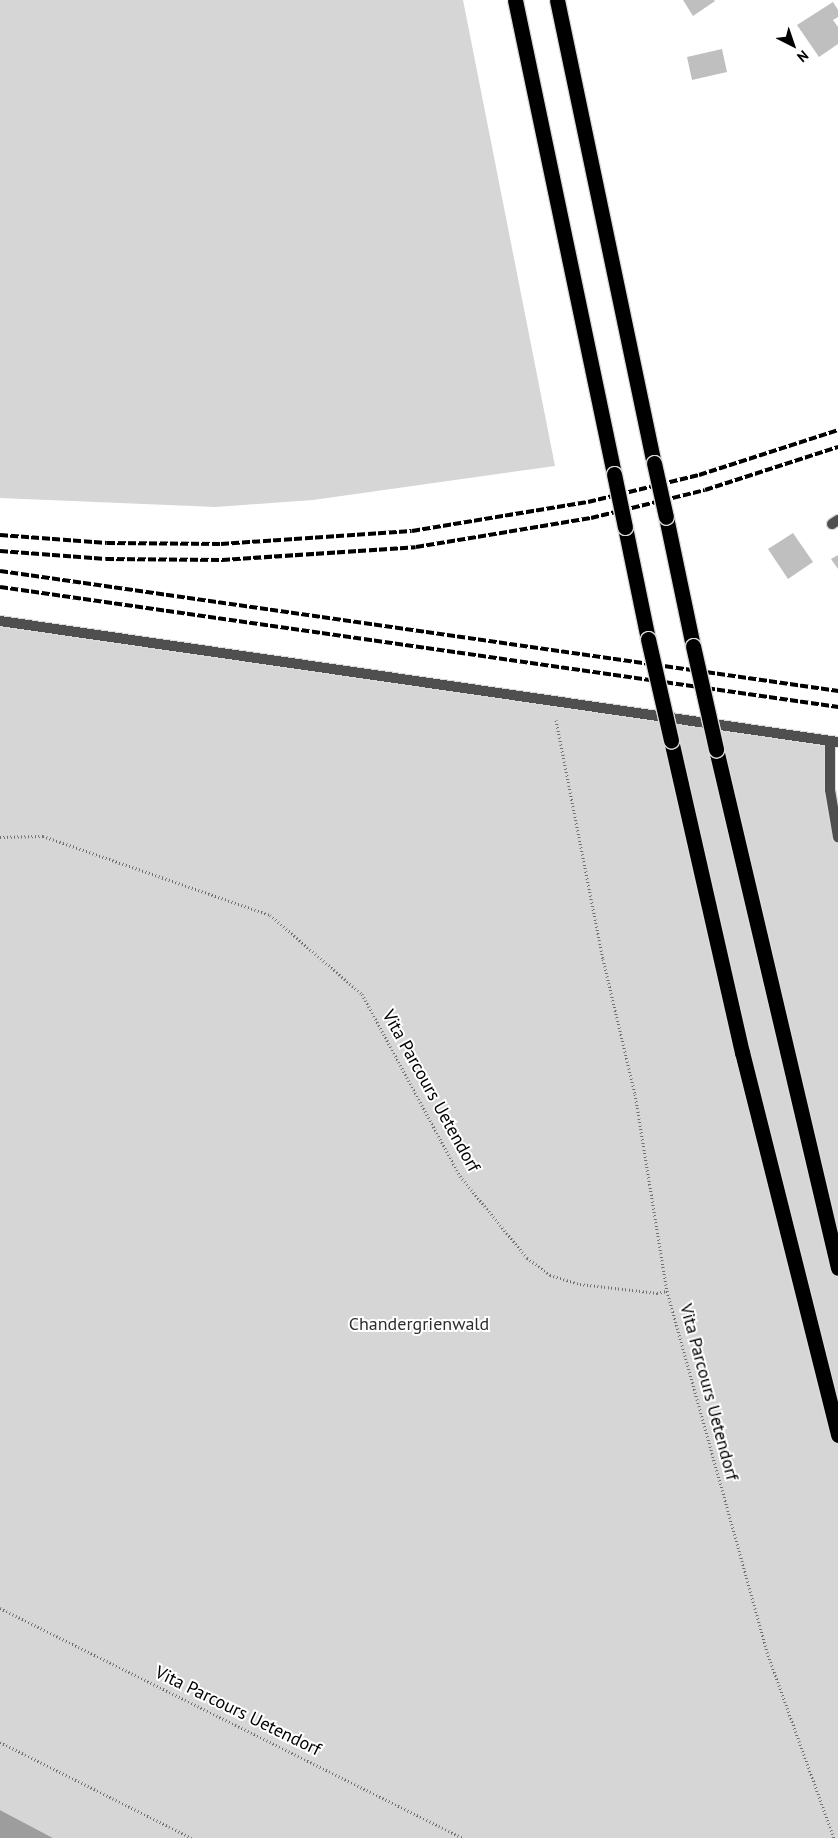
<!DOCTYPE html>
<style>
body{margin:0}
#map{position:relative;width:838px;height:1838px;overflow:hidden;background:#fff;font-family:"PT Sans",sans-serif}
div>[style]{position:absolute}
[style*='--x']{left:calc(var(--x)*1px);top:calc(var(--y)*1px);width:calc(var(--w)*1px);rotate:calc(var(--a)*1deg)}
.green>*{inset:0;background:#d6d6d6}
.water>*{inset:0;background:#9d9d9d}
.building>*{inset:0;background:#bfbfbf}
.path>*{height:3px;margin-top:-1.5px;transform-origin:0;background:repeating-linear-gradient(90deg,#717171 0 1px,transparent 0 3.5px)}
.roads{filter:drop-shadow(1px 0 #dbdbdb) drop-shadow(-1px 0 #dbdbdb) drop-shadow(0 1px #dbdbdb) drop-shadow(0 -1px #dbdbdb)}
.service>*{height:10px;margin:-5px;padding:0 5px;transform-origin:5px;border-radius:5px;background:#4f4f4f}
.minor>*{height:10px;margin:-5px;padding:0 5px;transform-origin:5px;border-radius:5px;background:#4f4f4f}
.motorway>*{height:15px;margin:-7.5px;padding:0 7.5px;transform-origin:7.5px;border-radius:7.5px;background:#000}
.rail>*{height:4px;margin-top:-2px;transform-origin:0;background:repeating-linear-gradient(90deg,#000 0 8px,transparent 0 10.5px)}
.bridges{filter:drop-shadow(1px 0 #dbdbdb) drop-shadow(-1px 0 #dbdbdb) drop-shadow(0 1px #dbdbdb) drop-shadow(0 -1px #dbdbdb)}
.motorway-bridge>*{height:15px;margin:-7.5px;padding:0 7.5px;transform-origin:7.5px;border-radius:7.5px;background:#000}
span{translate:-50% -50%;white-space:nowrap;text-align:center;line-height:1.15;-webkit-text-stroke:4px #fff;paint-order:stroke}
.street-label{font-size:18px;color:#000}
.park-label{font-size:18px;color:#2d2d2d}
.north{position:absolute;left:768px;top:20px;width:50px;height:50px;-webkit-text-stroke:4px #fff;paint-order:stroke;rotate:139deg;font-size:14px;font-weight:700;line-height:20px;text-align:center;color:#000}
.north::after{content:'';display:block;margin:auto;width:18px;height:22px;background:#000;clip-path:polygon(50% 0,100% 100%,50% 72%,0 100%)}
</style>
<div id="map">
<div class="green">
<div style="clip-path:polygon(0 0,463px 0,555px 466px,313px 500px,216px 507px,0 498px)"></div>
<div style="clip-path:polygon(0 621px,830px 741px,838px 837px,838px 1838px,53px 1838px,0 1810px)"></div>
</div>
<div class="water">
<div style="clip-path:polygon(0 1810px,53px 1838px,0 1838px)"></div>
</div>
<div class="building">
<div style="clip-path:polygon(683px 0,714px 0,715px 1px,693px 16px)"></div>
<div style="clip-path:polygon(833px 2px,838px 10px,838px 17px,833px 20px,838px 27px,838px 44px,819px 57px,797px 25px)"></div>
<div style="clip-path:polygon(722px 49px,727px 72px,692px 80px,687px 57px)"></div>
<div style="clip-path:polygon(793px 533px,813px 562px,788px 579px,768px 549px)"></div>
<div style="clip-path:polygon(838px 555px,838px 569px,831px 559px)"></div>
</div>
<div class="path">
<div style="--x:556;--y:720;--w:244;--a:78.9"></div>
<div style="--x:603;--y:959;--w:139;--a:76.7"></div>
<div style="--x:635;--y:1094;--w:200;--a:80.8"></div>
<div style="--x:667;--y:1291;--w:375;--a:74.5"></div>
<div style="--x:767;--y:1652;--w:198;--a:70.2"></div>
<div style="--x:0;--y:837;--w:43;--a:-1.3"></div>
<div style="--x:43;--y:836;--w:240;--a:19.2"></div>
<div style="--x:270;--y:915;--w:121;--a:40.7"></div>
<div style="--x:362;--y:994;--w:207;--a:61.7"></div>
<div style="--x:460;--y:1176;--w:106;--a:50.7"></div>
<div style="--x:527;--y:1258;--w:29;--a:36"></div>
<div style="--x:550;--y:1275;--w:31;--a:17"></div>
<div style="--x:580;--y:1284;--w:78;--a:6.7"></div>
<div style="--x:657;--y:1293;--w:10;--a:-11"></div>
<div style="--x:0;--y:1608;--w:517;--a:26.42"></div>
<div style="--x:0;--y:1742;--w:215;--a:26.6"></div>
</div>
<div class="roads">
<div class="service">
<div style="--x:0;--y:621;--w:847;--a:8.22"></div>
<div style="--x:830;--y:741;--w:49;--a:90"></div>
<div style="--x:830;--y:790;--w:48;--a:80.3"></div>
</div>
<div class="minor">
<div style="--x:832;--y:524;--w:7;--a:-34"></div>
</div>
<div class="motorway">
<div style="--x:515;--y:0;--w:484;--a:78.2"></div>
<div style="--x:557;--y:0;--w:473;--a:78.2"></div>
<div style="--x:666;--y:517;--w:132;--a:78.2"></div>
<div style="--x:625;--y:527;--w:114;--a:78.4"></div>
<div style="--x:671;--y:740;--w:320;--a:77.2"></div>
<div style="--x:742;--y:1052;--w:395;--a:75.9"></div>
<div style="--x:716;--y:749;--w:533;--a:76.77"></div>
</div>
</div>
<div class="rail">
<div style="--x:0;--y:535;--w:107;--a:4.3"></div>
<div style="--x:107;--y:543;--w:114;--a:0.5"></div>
<div style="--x:221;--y:544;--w:191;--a:-3.9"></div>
<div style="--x:412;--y:531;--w:178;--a:-9.4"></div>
<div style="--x:588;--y:502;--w:114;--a:-13.7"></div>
<div style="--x:699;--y:475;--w:146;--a:-17.9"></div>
<div style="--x:0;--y:551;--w:106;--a:4.3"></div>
<div style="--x:106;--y:559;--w:116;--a:0.5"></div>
<div style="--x:222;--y:560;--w:194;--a:-3.8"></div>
<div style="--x:416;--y:547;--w:177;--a:-9.4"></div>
<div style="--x:591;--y:518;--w:117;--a:-13.8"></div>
<div style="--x:705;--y:490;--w:140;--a:-17.9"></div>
<div style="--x:0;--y:571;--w:847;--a:8.15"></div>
<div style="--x:0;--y:587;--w:847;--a:8.15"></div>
</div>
<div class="bridges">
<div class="motorway-bridge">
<div style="--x:654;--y:463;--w:55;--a:77.5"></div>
<div style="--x:614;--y:474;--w:54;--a:78.3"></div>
<div style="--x:648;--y:639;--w:104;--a:77.2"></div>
<div style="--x:693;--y:646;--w:106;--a:77.4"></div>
</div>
</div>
<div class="street-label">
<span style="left:431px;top:1091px;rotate:61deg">Vita Parcours Uetendorf</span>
<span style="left:709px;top:1392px;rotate:75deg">Vita Parcours Uetendorf</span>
<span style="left:238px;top:1711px;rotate:26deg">Vita Parcours Uetendorf</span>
</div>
<div class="park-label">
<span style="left:419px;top:1324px">Chandergrienwald</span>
</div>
<div class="north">N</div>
</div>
